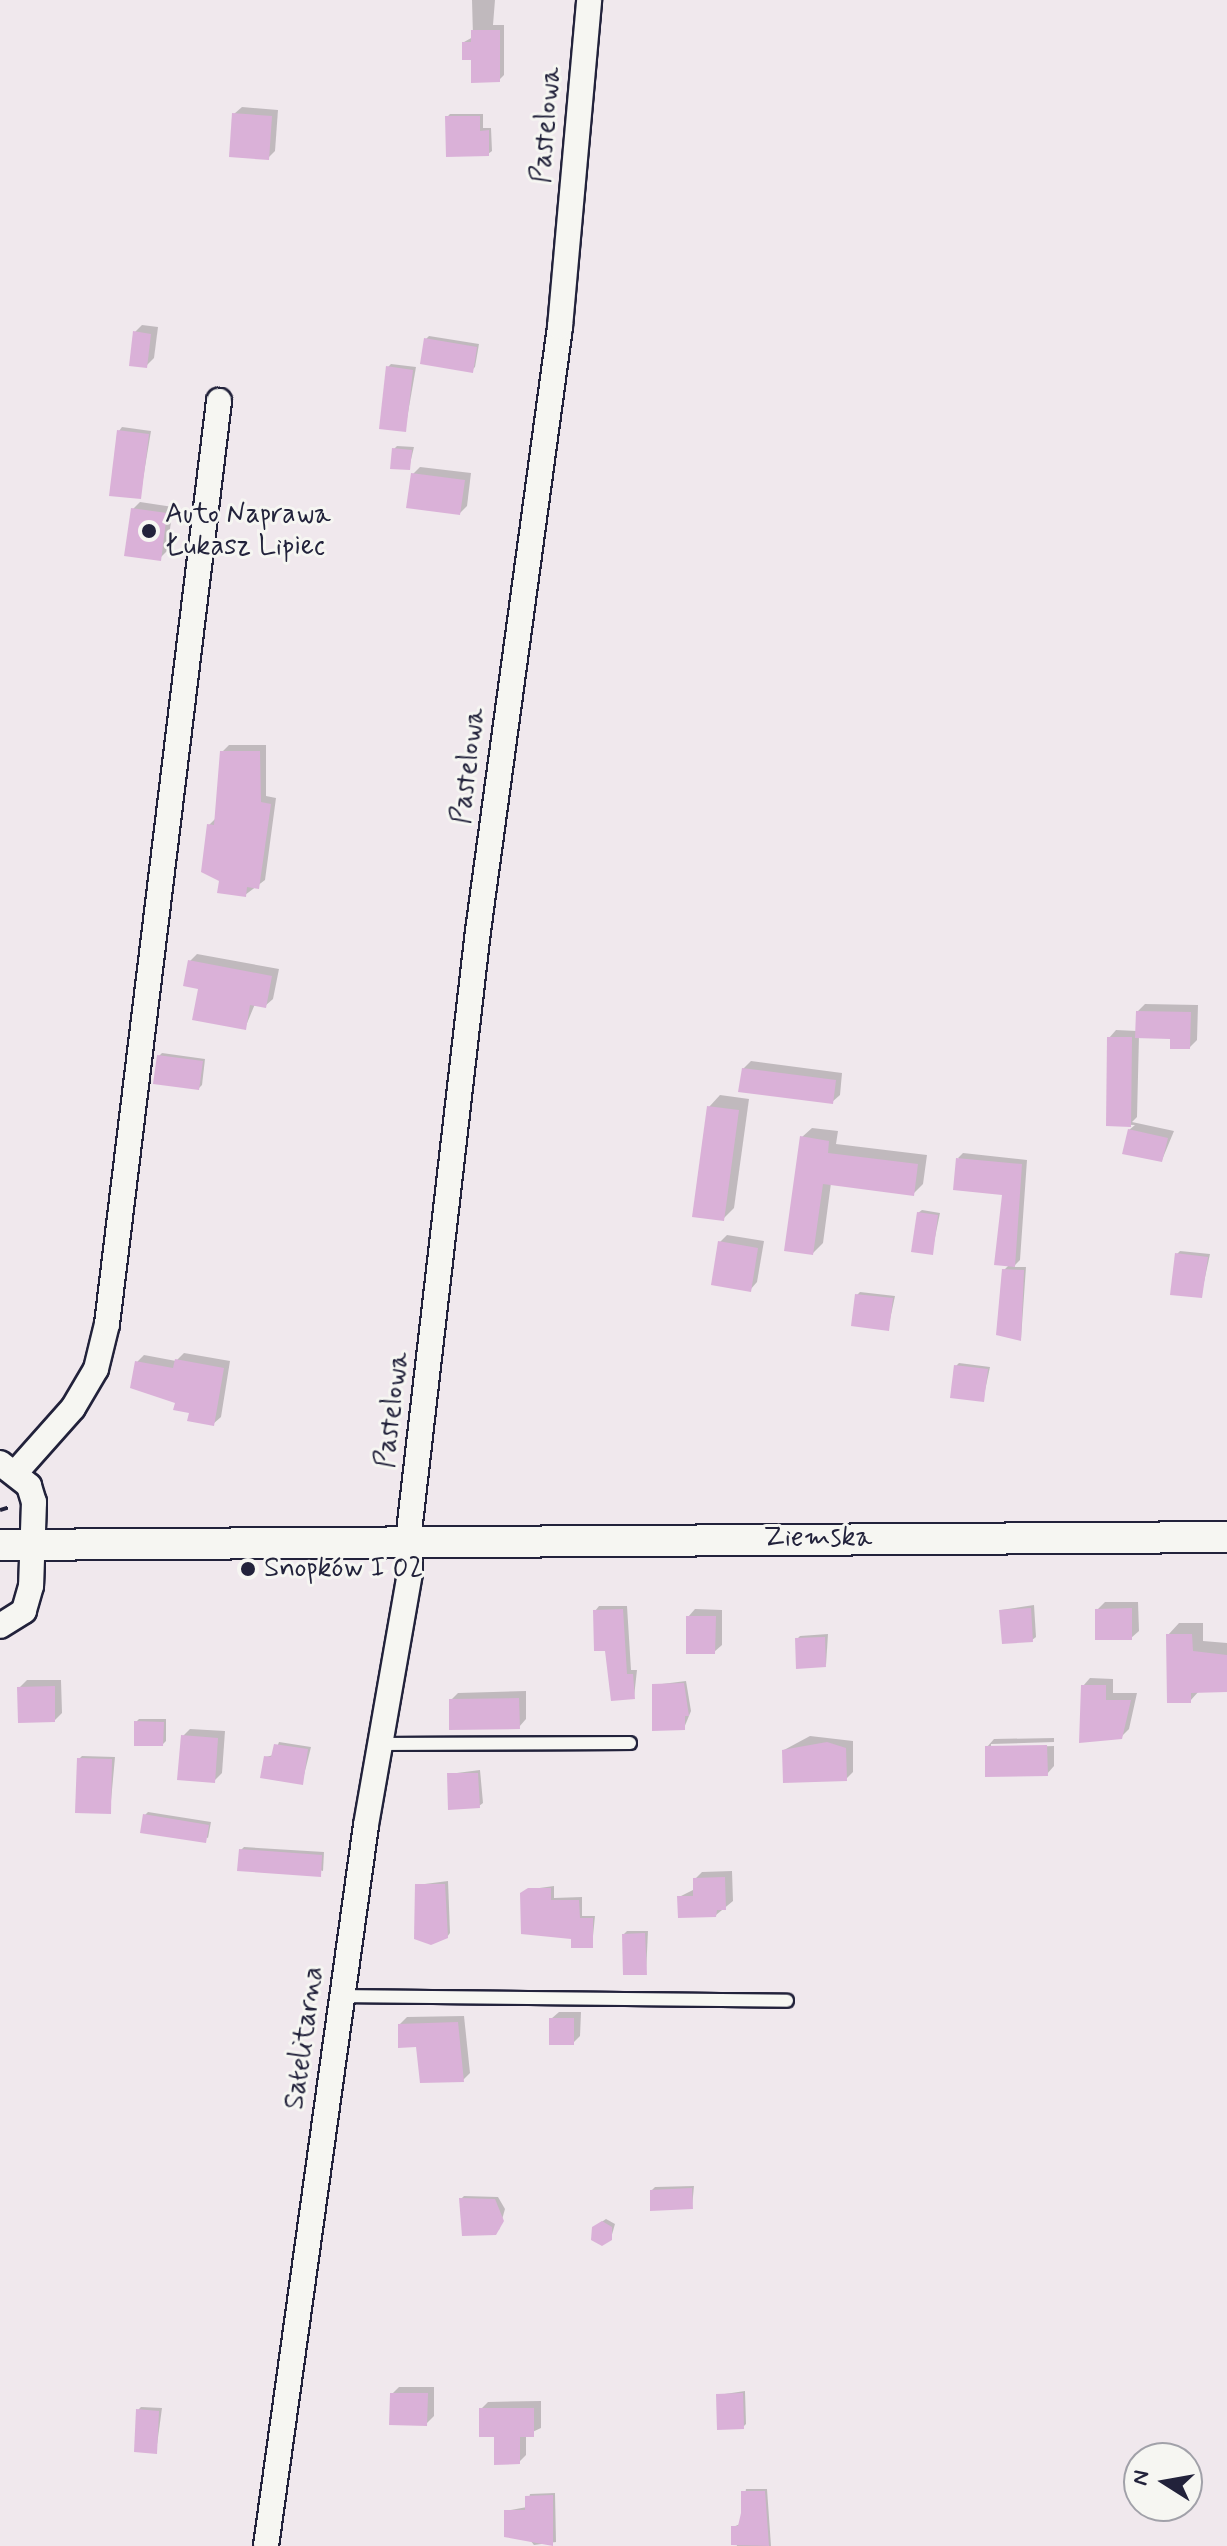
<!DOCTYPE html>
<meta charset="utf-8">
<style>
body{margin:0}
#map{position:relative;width:1227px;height:2546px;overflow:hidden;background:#f0e8ed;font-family:Mynerve,sans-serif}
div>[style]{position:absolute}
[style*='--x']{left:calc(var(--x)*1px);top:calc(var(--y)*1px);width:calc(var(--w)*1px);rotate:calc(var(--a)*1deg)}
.shadow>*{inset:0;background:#0003}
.building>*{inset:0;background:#dab1d8}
.path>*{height:4px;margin-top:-2px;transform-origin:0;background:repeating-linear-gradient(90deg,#22223b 0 8px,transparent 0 14px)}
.roads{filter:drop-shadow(2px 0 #22223b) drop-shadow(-2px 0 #22223b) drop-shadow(0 2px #22223b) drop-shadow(0 -2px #22223b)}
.service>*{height:12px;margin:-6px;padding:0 6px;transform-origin:6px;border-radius:6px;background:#f6f6f2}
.minor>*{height:24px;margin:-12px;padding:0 12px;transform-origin:12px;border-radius:12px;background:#f6f6f2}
.tertiary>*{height:30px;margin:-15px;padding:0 15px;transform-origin:15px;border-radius:15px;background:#f6f6f2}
.dots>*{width:22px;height:22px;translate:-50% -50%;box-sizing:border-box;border:4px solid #f6f6f2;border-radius:50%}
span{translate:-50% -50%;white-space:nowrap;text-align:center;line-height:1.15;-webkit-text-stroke:6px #f6f6f2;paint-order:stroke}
.street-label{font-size:28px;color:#22223b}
.poi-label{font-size:28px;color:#22223b}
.left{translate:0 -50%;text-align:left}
.north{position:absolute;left:1123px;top:2442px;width:80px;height:80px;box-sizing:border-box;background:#f6f6f2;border:2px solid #a1a1a9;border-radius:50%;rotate:281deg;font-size:22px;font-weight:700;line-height:32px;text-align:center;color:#22223b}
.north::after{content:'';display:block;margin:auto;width:28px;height:36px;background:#22223b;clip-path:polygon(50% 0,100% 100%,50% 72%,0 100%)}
</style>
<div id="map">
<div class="shadow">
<div style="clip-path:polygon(472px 0,495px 0,493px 25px,504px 25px,504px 75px,499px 80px,464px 42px,473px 37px)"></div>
<div style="clip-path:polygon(242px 107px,278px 110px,275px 151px,268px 158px,234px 114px)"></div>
<div style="clip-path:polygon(450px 114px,483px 114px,483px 128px,491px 128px,492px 151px,488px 154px,447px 117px)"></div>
<div style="clip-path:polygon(142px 325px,158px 327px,154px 358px,146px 366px,135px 332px)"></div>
<div style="clip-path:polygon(429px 336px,479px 344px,475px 367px,472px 370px,426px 339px)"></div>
<div style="clip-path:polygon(391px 364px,416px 367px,405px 430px,388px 367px)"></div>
<div style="clip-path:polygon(122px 427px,151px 431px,140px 497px,119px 431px)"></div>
<div style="clip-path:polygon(397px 446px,414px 447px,409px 468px,394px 449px)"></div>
<div style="clip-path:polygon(420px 467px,471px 473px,467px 506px,460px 513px,413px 474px)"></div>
<div style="clip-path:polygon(140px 502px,173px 507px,167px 551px,160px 558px,133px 509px)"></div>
<div style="clip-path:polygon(229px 745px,266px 745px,266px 796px,276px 798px,265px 880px,245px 895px,221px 879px,209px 825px,216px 818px,222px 752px)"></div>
<div style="clip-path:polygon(197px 954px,279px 969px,273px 999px,265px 1006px,255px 1004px,245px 1028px,200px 987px,190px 961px)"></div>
<div style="clip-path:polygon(1145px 1004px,1198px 1005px,1197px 1040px,1190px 1047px,1172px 1037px,1139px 1036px,1137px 1117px,1132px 1122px,1174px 1131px,1162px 1160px,1129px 1130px,1135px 1125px,1108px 1124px,1109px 1038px,1116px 1030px,1137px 1031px,1138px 1011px)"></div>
<div style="clip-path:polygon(162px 1053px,205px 1059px,202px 1085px,199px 1088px,159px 1056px)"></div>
<div style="clip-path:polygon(751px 1061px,842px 1073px,840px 1095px,832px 1102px,743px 1069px)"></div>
<div style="clip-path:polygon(720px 1095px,749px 1099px,734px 1208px,723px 1219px,709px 1107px)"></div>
<div style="clip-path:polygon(812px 1128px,838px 1131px,836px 1144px,927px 1155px,923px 1184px,913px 1194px,831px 1183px,823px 1243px,813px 1253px,802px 1137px)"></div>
<div style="clip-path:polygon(963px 1153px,1027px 1160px,1020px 1260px,1013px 1267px,1026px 1267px,1021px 1339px,1004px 1270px,1010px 1264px,1004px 1193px,958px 1158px)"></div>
<div style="clip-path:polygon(922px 1210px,940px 1213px,932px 1252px,918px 1213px)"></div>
<div style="clip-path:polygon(727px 1235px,764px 1241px,757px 1282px,750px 1290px,720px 1242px)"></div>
<div style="clip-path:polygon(1180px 1251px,1210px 1254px,1201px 1296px,1177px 1254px)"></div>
<div style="clip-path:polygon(860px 1292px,895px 1296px,888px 1329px,857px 1295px)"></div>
<div style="clip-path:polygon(184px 1353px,230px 1361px,221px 1417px,213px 1424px,177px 1402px,137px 1362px,144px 1355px,176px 1361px)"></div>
<div style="clip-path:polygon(959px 1363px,990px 1367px,983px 1400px,956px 1366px)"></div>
<div style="clip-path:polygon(1105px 1602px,1138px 1602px,1139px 1631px,1131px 1638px,1097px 1610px)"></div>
<div style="clip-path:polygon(1034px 1605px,1036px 1637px,1032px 1640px,1001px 1610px)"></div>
<div style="clip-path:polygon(599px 1606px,627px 1606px,631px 1670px,637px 1670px,634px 1697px,606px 1649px,595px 1611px)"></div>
<div style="clip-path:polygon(695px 1609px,722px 1610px,722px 1645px,714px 1652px,688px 1617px)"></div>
<div style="clip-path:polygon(1179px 1623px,1203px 1623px,1203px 1641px,1227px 1643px,1227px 1690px,1200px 1690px,1190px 1701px,1168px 1635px)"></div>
<div style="clip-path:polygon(828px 1634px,826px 1665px,797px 1639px,800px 1636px)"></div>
<div style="clip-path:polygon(1090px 1678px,1113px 1679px,1113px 1693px,1137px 1693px,1129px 1729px,1121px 1737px,1083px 1686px)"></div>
<div style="clip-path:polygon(27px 1680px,61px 1680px,62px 1713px,55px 1720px,19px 1688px)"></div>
<div style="clip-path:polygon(686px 1681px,691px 1711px,684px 1728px,654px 1685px)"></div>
<div style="clip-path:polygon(526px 1691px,526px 1719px,519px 1727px,451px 1700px,458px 1693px)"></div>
<div style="clip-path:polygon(139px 1719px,166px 1719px,166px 1741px,163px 1744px,136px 1722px)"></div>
<div style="clip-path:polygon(190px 1729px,225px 1731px,222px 1773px,214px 1781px,183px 1736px)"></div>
<div style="clip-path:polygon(810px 1736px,853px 1741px,853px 1772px,846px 1779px,784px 1750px)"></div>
<div style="clip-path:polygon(1054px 1738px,1054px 1742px,991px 1744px,991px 1748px,1054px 1746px,1054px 1766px,1047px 1774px,987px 1747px,994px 1739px)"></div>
<div style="clip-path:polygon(279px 1742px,311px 1747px,302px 1783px,265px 1757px,274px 1755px)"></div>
<div style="clip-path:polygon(82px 1756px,115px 1757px,110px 1812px,79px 1759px)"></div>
<div style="clip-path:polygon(480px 1770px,483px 1803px,479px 1806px,449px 1774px)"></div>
<div style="clip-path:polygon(148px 1812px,211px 1822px,208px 1838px,145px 1815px)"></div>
<div style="clip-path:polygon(244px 1847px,324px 1852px,323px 1871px,241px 1850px)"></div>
<div style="clip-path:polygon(732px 1871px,733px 1901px,716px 1915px,679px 1897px,695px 1889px,695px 1879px,702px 1872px)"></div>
<div style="clip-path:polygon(448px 1881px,450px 1933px,447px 1937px,417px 1885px)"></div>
<div style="clip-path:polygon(554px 1886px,554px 1898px,582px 1897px,582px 1916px,595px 1916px,592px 1946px,573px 1937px,525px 1890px)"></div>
<div style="clip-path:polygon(627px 1931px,648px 1931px,646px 1973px,624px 1934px)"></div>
<div style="clip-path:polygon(559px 2012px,581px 2012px,580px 2036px,573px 2043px,551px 2019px)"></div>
<div style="clip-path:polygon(464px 2016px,470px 2073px,463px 2080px,400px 2024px,407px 2017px)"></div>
<div style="clip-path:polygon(694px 2186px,692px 2207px,652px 2190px,655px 2187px)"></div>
<div style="clip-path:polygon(464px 2196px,498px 2197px,505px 2209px,499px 2230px,461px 2199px)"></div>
<div style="clip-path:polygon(606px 2219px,615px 2224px,611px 2238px,597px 2225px)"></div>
<div style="clip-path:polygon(399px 2387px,434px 2387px,434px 2416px,426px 2424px,392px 2394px)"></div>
<div style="clip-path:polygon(745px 2391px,746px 2424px,743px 2427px,718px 2395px)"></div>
<div style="clip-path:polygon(541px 2401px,541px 2428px,526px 2435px,526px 2455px,519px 2462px,481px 2409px,488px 2402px)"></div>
<div style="clip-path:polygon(141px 2407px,162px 2408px,156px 2452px,138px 2410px)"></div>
<div style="clip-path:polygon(746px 2489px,767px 2489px,771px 2546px,737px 2546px,733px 2527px,740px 2524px)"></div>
<div style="clip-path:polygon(555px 2493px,556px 2542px,534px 2545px,506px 2511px,527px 2507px,530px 2494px)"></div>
</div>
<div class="building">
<div style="clip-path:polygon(471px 30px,500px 30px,500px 82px,471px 83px,471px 60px,462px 60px,462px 42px,471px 42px)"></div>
<div style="clip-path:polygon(232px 113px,272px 116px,269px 160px,229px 157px)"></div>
<div style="clip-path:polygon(445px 116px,480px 116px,480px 131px,489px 130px,489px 156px,446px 157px)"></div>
<div style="clip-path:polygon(133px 331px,151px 334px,147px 368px,129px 366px)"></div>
<div style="clip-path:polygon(424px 338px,477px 347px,473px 373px,420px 364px)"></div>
<div style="clip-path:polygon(386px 366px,413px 370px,406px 432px,379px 429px)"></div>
<div style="clip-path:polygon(117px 430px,149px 434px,141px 499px,109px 496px)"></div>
<div style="clip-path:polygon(392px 448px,412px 450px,410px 470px,390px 469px)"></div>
<div style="clip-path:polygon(411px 473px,465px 480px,460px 515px,406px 508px)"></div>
<div style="clip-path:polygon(131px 508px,167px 513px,161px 561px,124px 556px)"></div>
<div style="clip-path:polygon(220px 751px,260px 751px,261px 802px,271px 804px,259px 889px,247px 887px,246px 897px,217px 893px,219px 881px,201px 872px,207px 824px,214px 825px)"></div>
<div style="clip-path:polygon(188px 960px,272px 976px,266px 1008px,250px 1005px,246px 1030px,192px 1020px,198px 989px,183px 986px)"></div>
<div style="clip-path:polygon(1136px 1011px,1191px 1012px,1190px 1049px,1170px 1049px,1170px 1039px,1135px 1038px)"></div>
<div style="clip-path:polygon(1107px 1037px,1132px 1037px,1131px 1127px,1106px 1126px)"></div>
<div style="clip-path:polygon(157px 1055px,203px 1061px,199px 1090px,153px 1084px)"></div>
<div style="clip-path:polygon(742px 1068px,836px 1080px,833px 1104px,738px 1092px)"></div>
<div style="clip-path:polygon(707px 1106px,739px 1110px,724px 1221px,692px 1217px)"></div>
<div style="clip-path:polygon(1128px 1129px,1168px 1138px,1162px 1162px,1122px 1154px)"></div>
<div style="clip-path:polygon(800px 1136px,829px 1141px,828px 1153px,918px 1164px,914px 1196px,823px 1184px,813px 1255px,784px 1251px)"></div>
<div style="clip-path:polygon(956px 1158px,1022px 1164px,1015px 1267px,994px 1265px,1002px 1195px,953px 1190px)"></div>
<div style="clip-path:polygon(917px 1212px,938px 1215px,933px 1255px,911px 1252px)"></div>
<div style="clip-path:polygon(718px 1241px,758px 1248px,751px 1292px,711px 1285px)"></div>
<div style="clip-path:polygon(1175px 1253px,1208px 1257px,1202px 1298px,1170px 1295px)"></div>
<div style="clip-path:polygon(1002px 1269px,1024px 1270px,1021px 1341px,996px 1335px)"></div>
<div style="clip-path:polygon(855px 1294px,893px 1298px,889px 1331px,851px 1326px)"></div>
<div style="clip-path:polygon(175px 1359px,224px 1368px,214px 1426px,187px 1421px,189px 1413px,173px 1410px,175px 1403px,130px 1388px,135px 1361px,173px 1368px)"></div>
<div style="clip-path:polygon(954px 1365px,988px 1369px,984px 1402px,950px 1398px)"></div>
<div style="clip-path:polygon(1031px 1608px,1033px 1642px,1002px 1644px,999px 1610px)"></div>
<div style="clip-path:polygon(1132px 1608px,1132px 1640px,1095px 1640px,1095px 1609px)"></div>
<div style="clip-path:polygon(623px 1609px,627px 1674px,633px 1674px,635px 1699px,611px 1701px,605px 1651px,594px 1651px,593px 1610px)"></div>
<div style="clip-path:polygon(686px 1616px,716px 1616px,715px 1654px,686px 1654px)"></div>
<div style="clip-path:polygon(1166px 1634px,1192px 1634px,1193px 1651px,1227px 1655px,1227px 1692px,1191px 1693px,1191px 1703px,1167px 1703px)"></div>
<div style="clip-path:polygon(825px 1637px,826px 1667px,796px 1669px,795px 1638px)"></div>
<div style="clip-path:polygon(684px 1683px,689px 1716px,685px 1716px,685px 1730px,652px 1731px,652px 1684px)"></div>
<div style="clip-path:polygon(1081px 1685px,1106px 1685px,1106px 1700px,1131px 1700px,1122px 1739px,1079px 1743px)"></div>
<div style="clip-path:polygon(55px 1686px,55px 1722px,18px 1723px,17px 1687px)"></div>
<div style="clip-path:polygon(519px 1698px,520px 1729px,449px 1730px,449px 1699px)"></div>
<div style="clip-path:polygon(134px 1721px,164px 1722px,163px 1746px,134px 1746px)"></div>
<div style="clip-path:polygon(181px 1735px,218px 1738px,215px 1783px,177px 1780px)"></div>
<div style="clip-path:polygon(827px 1742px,846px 1748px,847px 1781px,783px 1783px,782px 1750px)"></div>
<div style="clip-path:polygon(274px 1744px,308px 1749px,303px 1785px,260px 1778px,264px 1756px,271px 1757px)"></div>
<div style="clip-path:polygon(1047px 1745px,1048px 1776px,985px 1777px,985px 1746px)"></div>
<div style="clip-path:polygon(77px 1758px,112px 1759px,111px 1814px,75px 1813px)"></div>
<div style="clip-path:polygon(447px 1773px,478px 1773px,480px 1808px,448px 1810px)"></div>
<div style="clip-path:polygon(143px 1814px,209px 1825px,206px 1843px,140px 1833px)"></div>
<div style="clip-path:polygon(239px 1849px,322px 1855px,321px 1877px,237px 1871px)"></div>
<div style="clip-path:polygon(725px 1877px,726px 1910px,717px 1910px,716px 1917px,678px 1918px,677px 1896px,693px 1896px,693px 1878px)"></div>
<div style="clip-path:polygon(415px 1884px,445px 1884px,448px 1938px,431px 1945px,414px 1939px)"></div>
<div style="clip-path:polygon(528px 1888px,551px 1888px,551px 1900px,579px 1900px,580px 1918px,593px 1918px,593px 1948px,571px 1948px,571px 1939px,521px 1934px,520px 1893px)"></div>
<div style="clip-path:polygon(645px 1933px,647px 1975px,623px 1975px,622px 1934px)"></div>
<div style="clip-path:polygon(549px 2018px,574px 2018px,574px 2045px,549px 2045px)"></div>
<div style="clip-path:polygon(458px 2022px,464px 2082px,420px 2083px,416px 2047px,398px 2048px,398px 2024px)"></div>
<div style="clip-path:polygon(692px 2188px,693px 2209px,650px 2211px,650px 2190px)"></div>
<div style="clip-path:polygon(459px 2198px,495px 2199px,504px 2221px,496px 2235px,462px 2236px)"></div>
<div style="clip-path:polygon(602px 2221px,612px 2227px,612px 2240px,602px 2246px,591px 2240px,592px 2227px)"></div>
<div style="clip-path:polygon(390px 2393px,428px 2393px,427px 2426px,389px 2425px)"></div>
<div style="clip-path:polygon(743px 2393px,744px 2429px,717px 2430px,716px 2394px)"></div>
<div style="clip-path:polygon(479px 2408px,534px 2408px,534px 2437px,520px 2437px,520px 2464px,494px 2465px,494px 2437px,479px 2437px)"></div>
<div style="clip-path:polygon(136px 2409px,159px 2411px,157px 2454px,134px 2452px)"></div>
<div style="clip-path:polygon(741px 2491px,765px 2491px,769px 2546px,731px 2545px,731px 2526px,738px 2526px,741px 2513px)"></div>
<div style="clip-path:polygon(553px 2495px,553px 2546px,504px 2537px,504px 2510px,525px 2510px,525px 2496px)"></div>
</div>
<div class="path">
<div style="--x:0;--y:1510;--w:10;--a:-17"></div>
</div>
<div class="roads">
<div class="service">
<div style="--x:382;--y:1744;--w:248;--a:-0.2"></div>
<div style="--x:342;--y:1996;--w:445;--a:0.6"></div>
</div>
<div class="minor">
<div style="--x:0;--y:1463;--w:37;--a:38"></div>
<div style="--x:29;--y:1486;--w:17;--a:73"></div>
<div style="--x:34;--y:1502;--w:84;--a:92"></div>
<div style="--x:31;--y:1586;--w:26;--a:106"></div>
<div style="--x:24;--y:1611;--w:28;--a:148"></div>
<div style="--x:17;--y:1471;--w:84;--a:-48.4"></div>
<div style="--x:73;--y:1408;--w:45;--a:-59.5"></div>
<div style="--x:96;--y:1369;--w:46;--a:-76.3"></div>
<div style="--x:107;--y:1324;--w:930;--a:-83.08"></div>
<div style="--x:266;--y:2546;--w:728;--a:-82.1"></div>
<div style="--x:366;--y:1825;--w:256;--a:-80.1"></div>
<div style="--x:410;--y:1573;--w:50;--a:-90"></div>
<div style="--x:410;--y:1523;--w:596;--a:-83.45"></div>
<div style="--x:478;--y:931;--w:610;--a:-82.27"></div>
<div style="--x:560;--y:327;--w:328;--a:-84.9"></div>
</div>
<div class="tertiary">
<div style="--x:0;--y:1545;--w:1227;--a:-0.37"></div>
</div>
</div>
<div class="dots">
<div style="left:149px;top:531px;background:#22223b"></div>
<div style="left:248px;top:1569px;background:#22223b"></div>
</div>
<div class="street-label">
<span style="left:547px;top:125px;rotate:-85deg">Pastelowa</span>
<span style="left:469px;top:766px;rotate:-83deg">Pastelowa</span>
<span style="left:393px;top:1410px;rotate:-83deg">Pastelowa</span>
<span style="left:818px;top:1538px">Ziemska</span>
<span style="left:305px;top:2038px;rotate:-82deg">Satelitarna</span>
</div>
<div class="poi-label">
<span class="left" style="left:165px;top:531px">Auto Naprawa<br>Łukasz Lipiec</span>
<span class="left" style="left:264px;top:1569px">Snopków I 02</span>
</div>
<div class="north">N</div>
</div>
